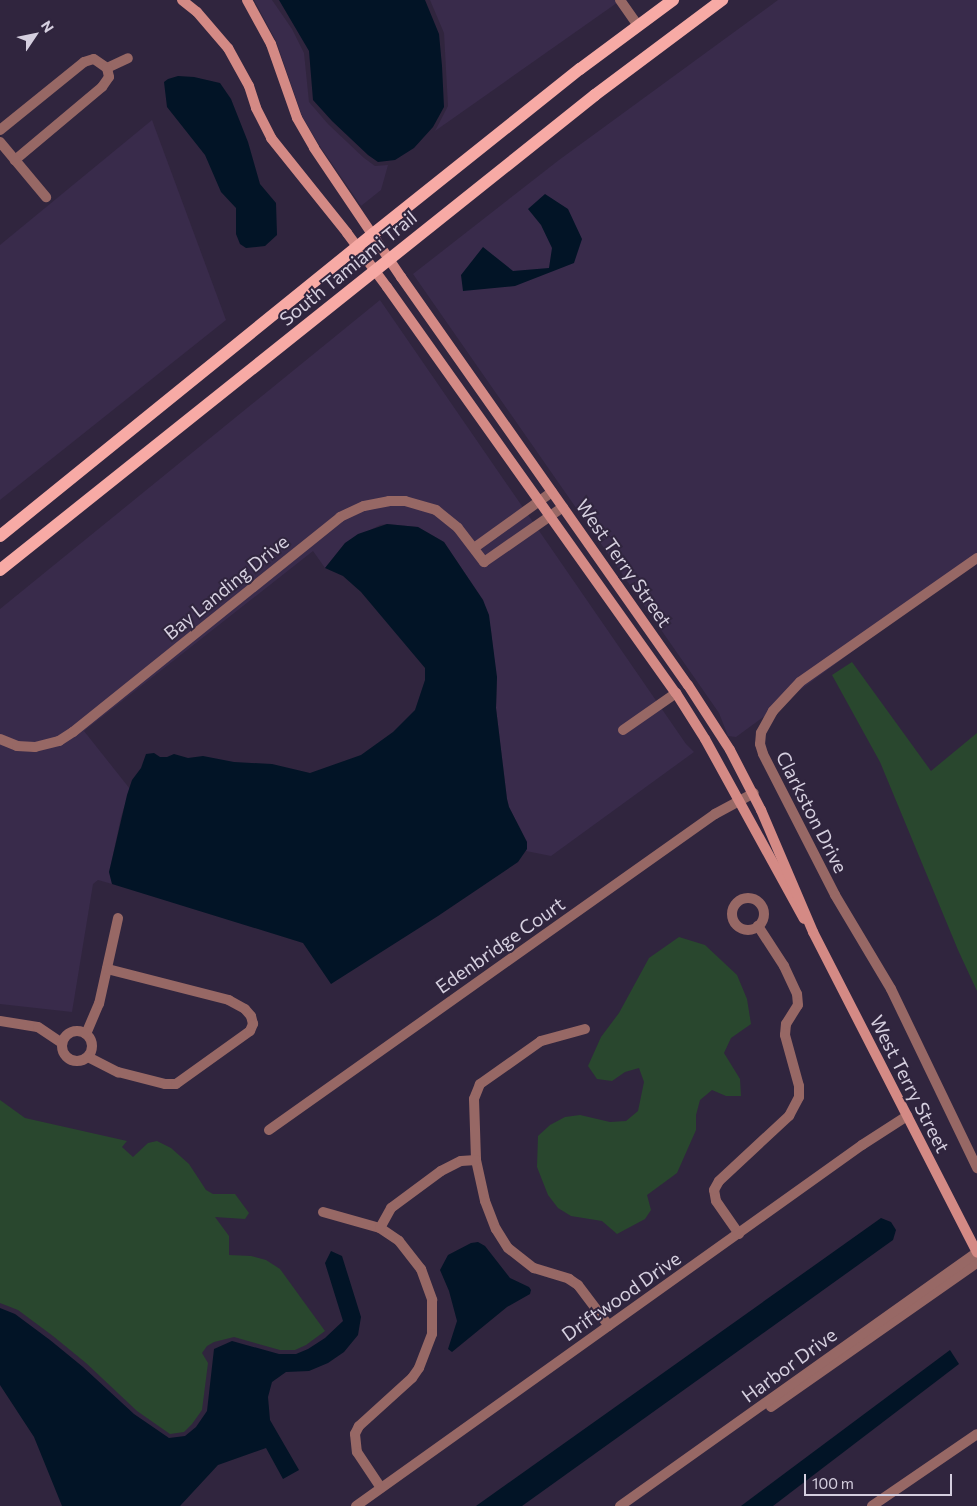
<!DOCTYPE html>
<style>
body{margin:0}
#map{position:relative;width:977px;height:1506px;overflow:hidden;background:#30253e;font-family:Commissioner,sans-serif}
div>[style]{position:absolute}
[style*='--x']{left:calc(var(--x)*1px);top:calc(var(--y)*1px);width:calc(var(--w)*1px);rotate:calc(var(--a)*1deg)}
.built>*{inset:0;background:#392b4b}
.green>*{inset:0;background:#29472e}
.water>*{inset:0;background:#021426}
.street>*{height:10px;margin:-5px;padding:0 5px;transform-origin:5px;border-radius:5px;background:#976865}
.street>.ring{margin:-5px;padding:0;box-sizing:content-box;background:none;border:10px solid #976865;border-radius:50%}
.secondary>*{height:10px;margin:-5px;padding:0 5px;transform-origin:5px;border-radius:5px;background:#d48a85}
.primary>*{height:12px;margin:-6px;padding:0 6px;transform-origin:6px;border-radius:6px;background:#f7aaa5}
span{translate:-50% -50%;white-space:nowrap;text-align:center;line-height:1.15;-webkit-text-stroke:4px #30253e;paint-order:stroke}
.street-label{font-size:19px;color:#d5cfdf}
.north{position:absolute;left:10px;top:10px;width:50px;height:50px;-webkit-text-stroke:4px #30253e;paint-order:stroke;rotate:56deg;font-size:14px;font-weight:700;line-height:20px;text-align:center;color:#d5cfdf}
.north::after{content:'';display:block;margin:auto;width:18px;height:22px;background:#d5cfdf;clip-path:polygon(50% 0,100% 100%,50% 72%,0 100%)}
.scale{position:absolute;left:804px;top:1474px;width:148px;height:22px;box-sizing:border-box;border:2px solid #d5cfdf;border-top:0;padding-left:6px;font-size:15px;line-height:18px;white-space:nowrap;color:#d5cfdf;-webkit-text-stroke:4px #30253e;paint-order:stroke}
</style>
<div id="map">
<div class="built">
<div style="clip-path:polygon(254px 0,272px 0,292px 29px,304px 53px,309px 102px,328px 124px,364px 158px,375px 166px,388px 165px,381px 190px,361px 206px,319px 145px,302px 116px,276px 41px)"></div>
<div style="clip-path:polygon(430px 0,621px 0,435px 131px,448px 106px,444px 33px)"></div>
<div style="clip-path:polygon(778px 0,977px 0,977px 560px,736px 737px,728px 736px,719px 713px,413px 274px,559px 160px)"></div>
<div style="clip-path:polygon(152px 120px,226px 320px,0 500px,0 245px)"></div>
<div style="clip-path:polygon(380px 300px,686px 744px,694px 752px,551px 856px,526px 851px,527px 842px,509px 807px,507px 799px,496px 708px,497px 685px,491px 630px,483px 600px,444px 542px,418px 527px,387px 524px,380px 525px,345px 543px,325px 568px,313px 551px,84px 731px,130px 789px,121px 817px,111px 864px,109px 872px,112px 884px,98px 880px,93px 884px,72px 1012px,0 1004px,0 609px)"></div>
</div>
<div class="green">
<div style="clip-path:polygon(852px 662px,931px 771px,977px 733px,977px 991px,958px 950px,880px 762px,832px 675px)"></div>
<div style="clip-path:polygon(679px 937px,705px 945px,737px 975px,747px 999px,751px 1024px,731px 1038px,724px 1053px,740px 1079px,741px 1096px,726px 1096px,712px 1090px,700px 1100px,696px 1115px,696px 1130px,677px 1173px,647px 1195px,651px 1210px,645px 1219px,617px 1234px,602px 1221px,571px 1216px,558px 1208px,548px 1195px,537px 1167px,538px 1136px,550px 1125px,565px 1117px,580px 1115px,610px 1122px,626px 1121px,638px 1111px,644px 1082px,639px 1068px,625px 1072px,612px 1081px,597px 1079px,588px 1066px,601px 1037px,619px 1013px,649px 958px)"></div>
<div style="clip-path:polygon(0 1100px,25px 1118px,127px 1141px,122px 1147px,133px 1157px,148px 1143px,157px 1141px,171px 1148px,189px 1164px,206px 1190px,213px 1194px,235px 1194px,249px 1213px,245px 1219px,215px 1217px,229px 1236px,229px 1255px,251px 1256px,266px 1260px,280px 1269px,325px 1331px,306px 1345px,295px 1350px,280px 1350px,234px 1337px,214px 1342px,207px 1346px,202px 1353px,208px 1363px,202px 1410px,192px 1424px,184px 1432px,170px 1434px,137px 1411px,86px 1363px,53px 1336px,18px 1310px,0 1303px)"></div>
</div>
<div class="water">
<div style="clip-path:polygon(279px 0,425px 0,439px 34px,442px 66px,444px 107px,433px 127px,414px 148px,395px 160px,378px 162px,368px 155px,332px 121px,313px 100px,309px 51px)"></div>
<div style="clip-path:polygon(178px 76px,194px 77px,220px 83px,231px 99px,248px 142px,260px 184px,276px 203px,277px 235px,265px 246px,246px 248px,240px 244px,236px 234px,236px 208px,221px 192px,205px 155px,167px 107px,164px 82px,168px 79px)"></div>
<div style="clip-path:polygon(545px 194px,568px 209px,582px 239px,574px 263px,515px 286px,463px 291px,461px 275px,483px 247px,513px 271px,549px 268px,552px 248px,541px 225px,528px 209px)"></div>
<div style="clip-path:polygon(387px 524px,418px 527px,444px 542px,483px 600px,489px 615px,497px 677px,496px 708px,507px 799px,509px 807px,527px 842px,527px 849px,518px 862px,438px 916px,331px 984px,303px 943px,112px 884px,109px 872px,127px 795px,132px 780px,141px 768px,146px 754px,154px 753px,160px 757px,167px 757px,174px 754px,188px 758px,203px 756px,234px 762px,272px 764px,310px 773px,361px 755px,393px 732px,415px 710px,425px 680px,425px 668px,361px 592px,343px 576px,325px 568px,345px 543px,358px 534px)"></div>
<div style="clip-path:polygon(881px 1218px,891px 1222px,896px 1230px,893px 1240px,522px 1506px,476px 1506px)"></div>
<div style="clip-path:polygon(478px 1242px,485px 1246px,510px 1278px,529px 1287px,531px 1290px,530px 1294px,507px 1307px,452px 1352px,448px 1349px,457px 1321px,449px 1291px,440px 1270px,448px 1255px,471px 1243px)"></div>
<div style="clip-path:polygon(331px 1251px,342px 1256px,361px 1317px,358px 1335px,344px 1352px,328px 1363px,309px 1371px,286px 1372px,272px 1382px,268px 1397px,270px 1420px,299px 1470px,283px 1479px,266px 1448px,218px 1465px,180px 1506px,62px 1506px,34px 1437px,0 1385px,0 1308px,15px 1314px,50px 1340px,83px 1367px,134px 1414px,169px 1438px,185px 1436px,196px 1427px,207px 1411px,214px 1349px,232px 1341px,279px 1354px,296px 1354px,308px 1349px,325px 1338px,343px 1321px,325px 1263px)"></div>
<div style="clip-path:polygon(950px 1350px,959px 1364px,773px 1506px,741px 1506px)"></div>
</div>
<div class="street">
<div style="--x:620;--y:0;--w:32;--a:55"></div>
<div style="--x:107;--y:68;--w:23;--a:-25"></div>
<div style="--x:0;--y:130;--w:108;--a:-39"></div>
<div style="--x:84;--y:62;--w:10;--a:-17"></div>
<div style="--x:94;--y:59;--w:16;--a:35"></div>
<div style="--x:107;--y:68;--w:9;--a:77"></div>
<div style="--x:109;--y:77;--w:12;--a:125"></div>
<div style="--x:102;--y:87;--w:114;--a:140"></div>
<div style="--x:0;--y:142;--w:72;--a:50.1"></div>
<div style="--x:474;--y:548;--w:96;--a:-35.7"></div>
<div style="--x:977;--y:558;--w:216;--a:145"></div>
<div style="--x:800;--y:682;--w:40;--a:133"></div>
<div style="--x:773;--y:711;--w:25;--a:119"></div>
<div style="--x:761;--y:733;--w:11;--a:95"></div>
<div style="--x:760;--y:744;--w:10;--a:73"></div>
<div style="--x:763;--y:754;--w:158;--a:62.9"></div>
<div style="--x:835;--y:895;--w:109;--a:59.2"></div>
<div style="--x:891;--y:989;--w:199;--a:64.3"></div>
<div style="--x:623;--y:730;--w:65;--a:-34.9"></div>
<div style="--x:0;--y:739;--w:18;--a:22"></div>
<div style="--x:17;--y:746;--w:18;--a:3"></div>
<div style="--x:35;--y:747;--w:25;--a:-14"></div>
<div style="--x:59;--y:741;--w:17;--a:-33"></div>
<div style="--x:73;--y:732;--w:343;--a:-38.8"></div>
<div style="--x:340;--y:517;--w:26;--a:-25"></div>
<div style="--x:364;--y:506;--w:25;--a:-11"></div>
<div style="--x:389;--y:501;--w:16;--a:0"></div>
<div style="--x:405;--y:501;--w:32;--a:16"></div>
<div style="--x:436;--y:510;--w:28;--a:39"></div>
<div style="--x:458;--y:528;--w:43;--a:52.6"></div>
<div style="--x:484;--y:562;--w:96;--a:-34.8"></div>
<div class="ring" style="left:732px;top:898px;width:22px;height:22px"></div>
<div style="--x:0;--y:1021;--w:38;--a:9"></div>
<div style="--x:38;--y:1027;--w:29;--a:34"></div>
<div style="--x:585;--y:1029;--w:46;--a:164.7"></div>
<div style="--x:541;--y:1041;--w:75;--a:144.8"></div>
<div style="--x:480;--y:1084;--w:16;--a:112"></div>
<div style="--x:474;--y:1099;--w:61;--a:88.1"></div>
<div style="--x:476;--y:1160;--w:42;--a:77.6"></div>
<div style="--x:485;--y:1201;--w:30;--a:69"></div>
<div style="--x:496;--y:1229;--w:22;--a:58"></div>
<div style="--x:508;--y:1248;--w:33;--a:38"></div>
<div style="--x:534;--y:1268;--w:37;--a:17"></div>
<div style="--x:569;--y:1279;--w:11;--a:34"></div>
<div style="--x:578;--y:1285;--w:51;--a:52.9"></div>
<div class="ring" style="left:62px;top:1031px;width:20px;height:20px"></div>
<div style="--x:86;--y:1034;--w:33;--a:-67"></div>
<div style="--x:99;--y:1004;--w:88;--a:-77.5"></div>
<div style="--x:88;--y:1057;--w:34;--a:27"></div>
<div style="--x:118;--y:1072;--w:49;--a:14.3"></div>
<div style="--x:165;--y:1084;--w:11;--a:0"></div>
<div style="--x:176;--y:1084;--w:91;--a:-35.6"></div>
<div style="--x:250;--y:1031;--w:8;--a:-67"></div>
<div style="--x:253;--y:1024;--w:8;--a:-104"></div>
<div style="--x:251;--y:1016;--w:9;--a:-131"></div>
<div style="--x:245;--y:1009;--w:18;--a:-151"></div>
<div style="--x:229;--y:1000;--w:126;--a:-165.7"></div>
<div style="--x:269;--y:1130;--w:547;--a:-35.32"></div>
<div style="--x:715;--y:814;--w:44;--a:-28.3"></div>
<div style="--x:323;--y:1212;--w:59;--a:15.7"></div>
<div style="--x:380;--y:1228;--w:23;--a:34"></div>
<div style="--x:399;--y:1241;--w:36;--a:52"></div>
<div style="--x:421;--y:1269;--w:33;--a:70"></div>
<div style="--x:432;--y:1300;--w:34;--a:90"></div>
<div style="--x:432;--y:1334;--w:36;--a:111"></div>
<div style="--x:419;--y:1368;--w:12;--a:125"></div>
<div style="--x:412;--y:1378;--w:72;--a:137.8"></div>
<div style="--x:359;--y:1426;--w:9;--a:117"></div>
<div style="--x:355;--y:1434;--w:18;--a:84"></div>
<div style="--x:357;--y:1452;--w:43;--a:56.3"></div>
<div style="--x:380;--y:1228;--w:23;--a:-61"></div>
<div style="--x:391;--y:1208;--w:62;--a:-36.5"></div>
<div style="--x:441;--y:1171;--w:22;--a:-27"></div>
<div style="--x:461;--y:1161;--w:15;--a:-4"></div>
<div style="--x:739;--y:1234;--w:40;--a:-124.9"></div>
<div style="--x:716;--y:1201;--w:11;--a:-100"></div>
<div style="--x:714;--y:1190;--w:10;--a:-61"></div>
<div style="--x:719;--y:1181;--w:96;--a:-42.9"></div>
<div style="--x:789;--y:1116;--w:21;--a:-62"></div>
<div style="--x:799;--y:1097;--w:11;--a:-90"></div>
<div style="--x:799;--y:1086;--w:53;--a:-105.4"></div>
<div style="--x:785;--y:1035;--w:11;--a:-85"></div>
<div style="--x:786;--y:1024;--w:22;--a:-58"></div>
<div style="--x:798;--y:1005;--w:11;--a:-95"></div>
<div style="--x:797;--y:994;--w:31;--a:-115"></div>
<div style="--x:784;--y:966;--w:48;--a:-123"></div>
<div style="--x:771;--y:1407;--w:251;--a:-35"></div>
<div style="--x:356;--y:1506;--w:622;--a:-35.51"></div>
<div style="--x:862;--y:1145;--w:54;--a:-32.8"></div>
<div style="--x:620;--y:1506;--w:438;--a:-35.4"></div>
<div style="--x:872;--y:1506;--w:127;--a:-34.4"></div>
</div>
<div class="secondary">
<div style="--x:182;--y:0;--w:19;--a:39"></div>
<div style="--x:197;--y:12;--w:48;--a:49.3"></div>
<div style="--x:228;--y:48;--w:43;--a:61.1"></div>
<div style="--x:249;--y:86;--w:23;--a:72"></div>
<div style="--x:256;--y:108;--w:34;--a:63"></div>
<div style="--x:271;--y:138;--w:122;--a:51.3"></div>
<div style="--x:347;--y:233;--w:67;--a:53.5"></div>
<div style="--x:387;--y:287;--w:498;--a:54.6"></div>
<div style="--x:676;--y:693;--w:54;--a:57.8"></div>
<div style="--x:705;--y:739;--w:205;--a:61.2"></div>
<div style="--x:247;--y:0;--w:50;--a:61.4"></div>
<div style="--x:271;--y:44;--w:78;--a:70.6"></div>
<div style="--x:297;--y:118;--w:34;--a:60"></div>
<div style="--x:314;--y:148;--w:156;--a:56"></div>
<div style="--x:401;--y:277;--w:499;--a:54.9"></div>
<div style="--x:688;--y:685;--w:77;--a:57.1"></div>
<div style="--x:730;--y:750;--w:68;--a:62.7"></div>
<div style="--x:761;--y:810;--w:133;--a:66.9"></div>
<div style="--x:813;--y:932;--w:360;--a:62.9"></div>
</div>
<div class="primary">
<div style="--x:0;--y:536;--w:480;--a:-39"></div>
<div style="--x:373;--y:234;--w:265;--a:-38.6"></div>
<div style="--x:580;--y:69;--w:116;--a:-36.6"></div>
<div style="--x:0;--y:570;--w:761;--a:-38.6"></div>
<div style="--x:595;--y:95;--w:159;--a:-36.8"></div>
</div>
<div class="street-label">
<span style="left:348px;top:268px;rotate:-39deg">South Tamiami Trail</span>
<span style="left:624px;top:563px;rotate:55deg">West Terry Street</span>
<span style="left:226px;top:587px;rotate:-39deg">Bay Landing Drive</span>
<span style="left:812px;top:812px;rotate:63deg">Clarkston Drive</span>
<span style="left:500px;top:945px;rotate:-35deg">Edenbridge Court</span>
<span style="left:910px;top:1084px;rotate:63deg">West Terry Street</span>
<span style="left:621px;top:1296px;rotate:-35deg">Driftwood Drive</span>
<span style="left:789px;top:1365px;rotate:-36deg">Harbor Drive</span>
</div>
<div class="north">N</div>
<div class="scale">100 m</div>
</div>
